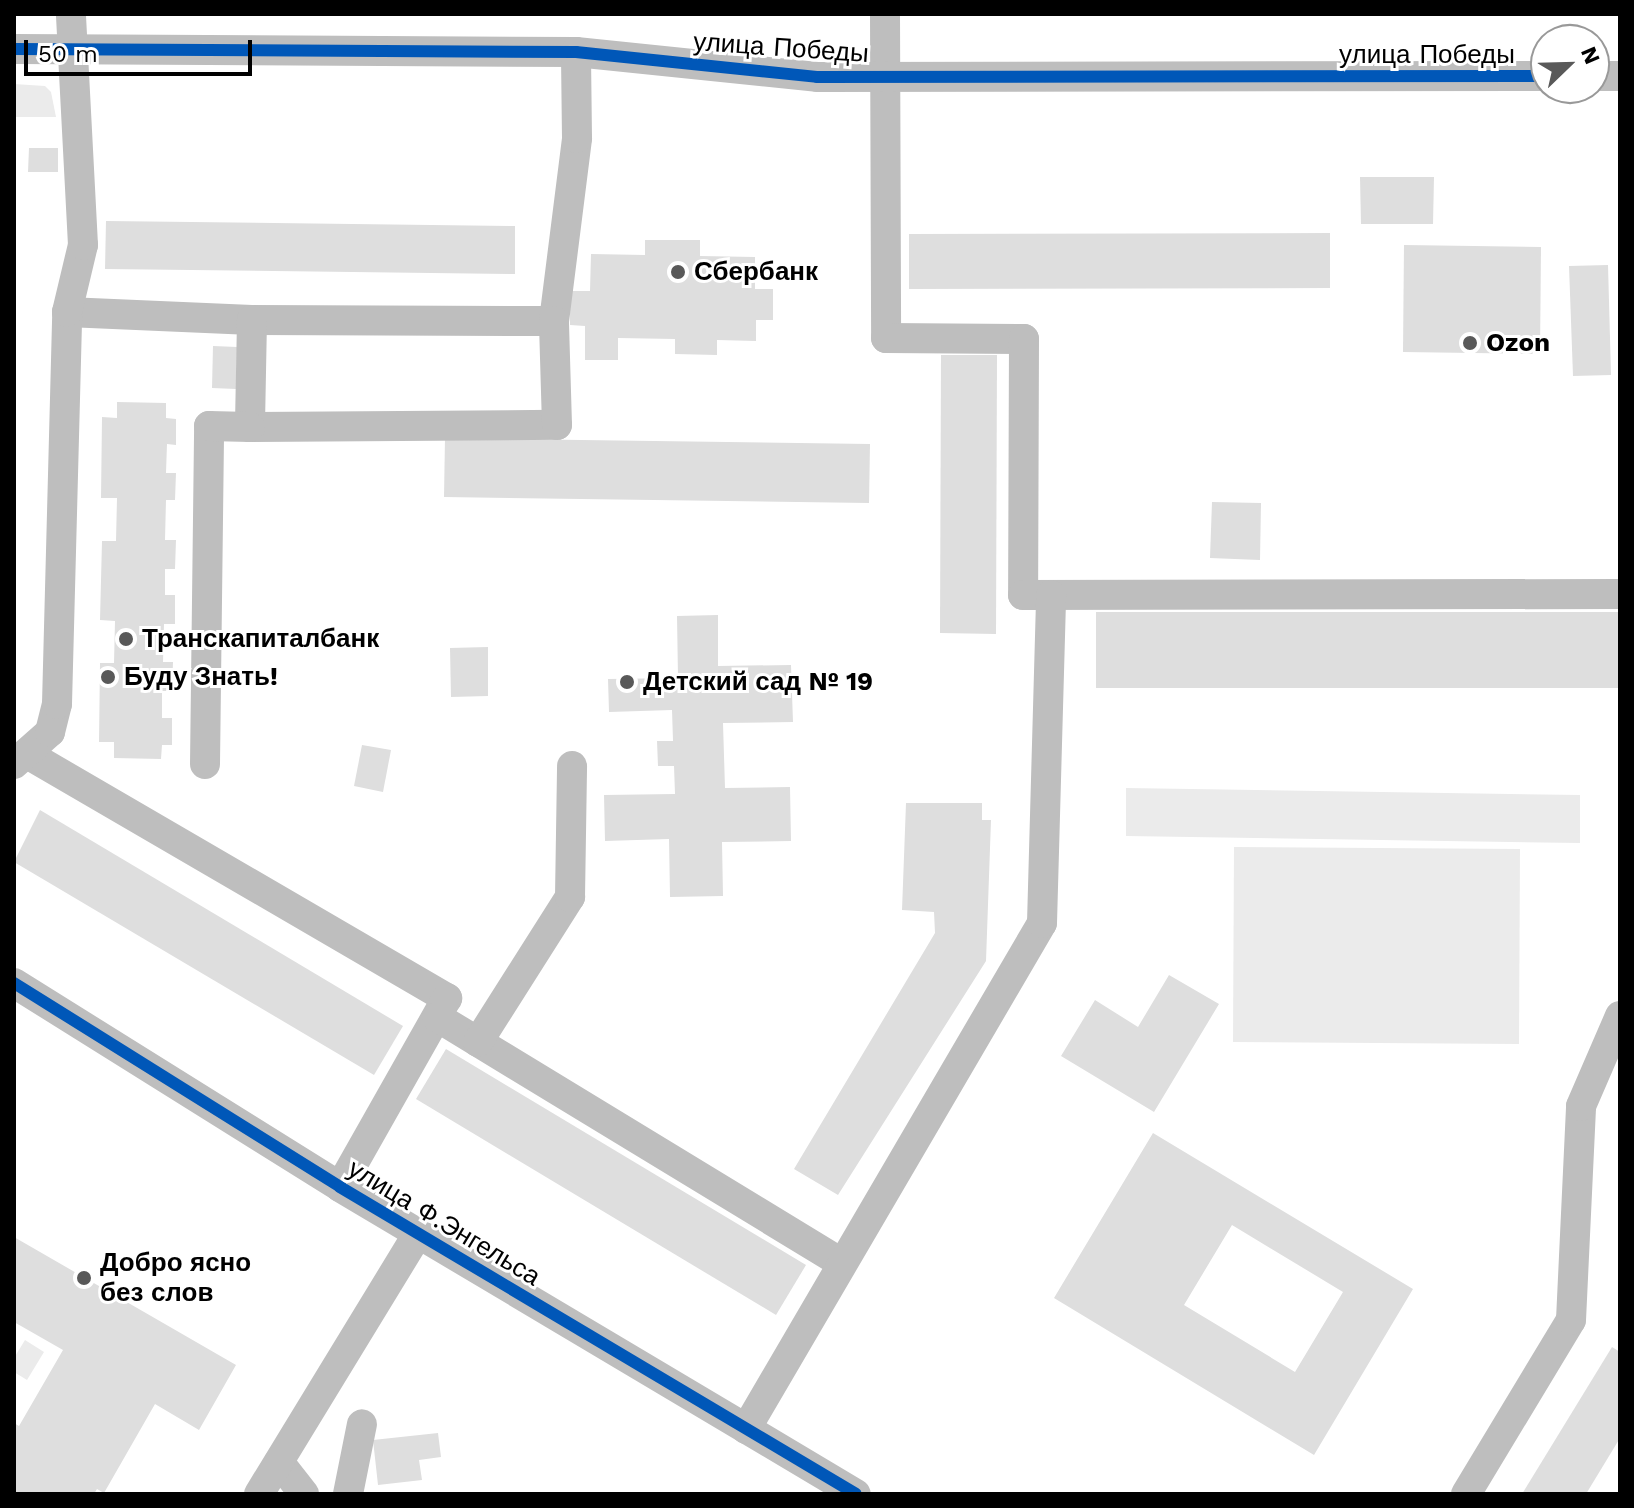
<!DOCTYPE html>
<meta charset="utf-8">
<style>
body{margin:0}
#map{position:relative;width:1634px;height:1508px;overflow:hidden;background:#fff;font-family:"Work Sans",sans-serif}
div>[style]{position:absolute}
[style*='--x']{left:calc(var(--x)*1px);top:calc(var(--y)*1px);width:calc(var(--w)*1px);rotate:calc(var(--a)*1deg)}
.green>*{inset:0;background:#ebebeb}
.building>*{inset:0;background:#dedede}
.minor>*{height:30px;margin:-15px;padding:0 15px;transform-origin:15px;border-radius:15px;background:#bebebe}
.cycleway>*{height:12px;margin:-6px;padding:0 6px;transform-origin:6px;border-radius:6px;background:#0057b8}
.dots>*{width:22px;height:22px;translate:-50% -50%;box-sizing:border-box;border:4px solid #fff;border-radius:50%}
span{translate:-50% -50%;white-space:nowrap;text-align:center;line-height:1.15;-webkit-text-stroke:6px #fff;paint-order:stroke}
.street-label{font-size:26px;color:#000}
.poi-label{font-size:26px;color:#000;font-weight:700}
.left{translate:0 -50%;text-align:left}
.frame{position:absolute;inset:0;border:16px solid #000;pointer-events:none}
.north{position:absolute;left:1530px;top:24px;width:80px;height:80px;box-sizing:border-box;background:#fff;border:2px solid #999;border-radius:50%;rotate:67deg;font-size:22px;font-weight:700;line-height:32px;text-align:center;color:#000}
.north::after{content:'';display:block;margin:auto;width:28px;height:36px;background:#595959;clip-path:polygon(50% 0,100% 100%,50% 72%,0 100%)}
.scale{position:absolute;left:24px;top:40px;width:228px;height:36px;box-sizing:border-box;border:4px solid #000;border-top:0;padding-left:10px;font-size:24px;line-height:28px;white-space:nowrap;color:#000;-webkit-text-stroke:6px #fff;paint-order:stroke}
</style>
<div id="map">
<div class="green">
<div style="clip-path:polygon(14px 84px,45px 86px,51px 92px,56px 117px,14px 117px)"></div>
<div style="clip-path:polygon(1126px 788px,1580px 795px,1580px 843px,1126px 836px)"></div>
<div style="clip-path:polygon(1234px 847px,1520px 849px,1519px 1044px,1233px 1042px)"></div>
<div style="clip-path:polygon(25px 1340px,44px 1352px,27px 1380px,14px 1372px,14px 1358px)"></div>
</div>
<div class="building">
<div style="clip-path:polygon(29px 148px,58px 148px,58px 172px,28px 172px)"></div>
<div style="clip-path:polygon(1360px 177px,1434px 177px,1433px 224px,1361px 224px)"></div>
<div style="clip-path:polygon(106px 221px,515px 226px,515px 274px,105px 269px)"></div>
<div style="clip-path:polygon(1330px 233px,1330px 288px,909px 289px,909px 234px)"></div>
<div style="clip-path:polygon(645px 240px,700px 240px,700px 256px,755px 257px,755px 289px,773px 289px,773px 320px,756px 320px,756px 341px,717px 340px,717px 355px,675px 354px,675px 339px,618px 338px,618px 360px,585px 360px,585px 326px,570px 325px,570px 291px,590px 291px,591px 254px,645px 255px)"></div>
<div style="clip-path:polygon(1404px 245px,1541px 247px,1540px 354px,1403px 352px)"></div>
<div style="clip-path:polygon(1608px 265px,1611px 375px,1573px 376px,1569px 266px)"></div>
<div style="clip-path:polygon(213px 346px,237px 347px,236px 389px,212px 388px)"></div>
<div style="clip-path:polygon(941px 355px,997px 355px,996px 634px,940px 633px)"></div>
<div style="clip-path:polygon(117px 402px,166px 403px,166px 418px,176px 419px,176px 445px,167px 444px,166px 473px,176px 473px,175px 500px,166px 500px,165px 540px,176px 540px,175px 569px,165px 569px,165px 595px,175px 595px,175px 624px,164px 624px,163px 662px,173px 662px,172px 691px,162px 691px,162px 718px,172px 718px,172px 745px,162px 745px,161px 759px,114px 758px,114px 742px,99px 742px,100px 663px,114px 663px,115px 621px,100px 620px,102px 541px,116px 541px,117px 498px,101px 498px,102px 417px,117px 418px)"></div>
<div style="clip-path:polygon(445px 438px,870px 444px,869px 503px,444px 497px)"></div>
<div style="clip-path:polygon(1212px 502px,1261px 503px,1260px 560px,1210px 558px)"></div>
<div style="clip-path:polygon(1096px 612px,1620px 612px,1620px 688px,1096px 688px)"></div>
<div style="clip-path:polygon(718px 615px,718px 666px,791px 665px,793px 722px,723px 723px,725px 788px,790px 787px,791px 841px,722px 842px,723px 896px,670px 897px,669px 839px,605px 841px,604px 795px,675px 794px,674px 766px,658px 766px,657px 741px,673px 741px,672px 710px,609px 712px,608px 679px,678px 678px,677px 616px)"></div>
<div style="clip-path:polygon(488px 647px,488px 696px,451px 697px,450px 648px)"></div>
<div style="clip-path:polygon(362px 745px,391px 750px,383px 792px,354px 786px)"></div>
<div style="clip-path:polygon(906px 803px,982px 803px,982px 820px,991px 820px,986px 961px,838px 1195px,794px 1169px,935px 933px,934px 912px,902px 910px)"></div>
<div style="clip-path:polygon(40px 810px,403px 1026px,374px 1075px,14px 862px)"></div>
<div style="clip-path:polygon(1169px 975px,1219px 1004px,1154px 1112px,1061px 1056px,1095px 1000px,1138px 1027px)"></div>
<div style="clip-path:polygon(446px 1049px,806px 1265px,776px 1315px,416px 1099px)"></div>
<div style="clip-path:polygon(evenodd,1153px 1133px,1413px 1289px,1314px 1455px,1054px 1298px,1153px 1133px,1232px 1225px,1343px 1292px,1295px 1372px,1184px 1305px,1232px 1225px)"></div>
<div style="clip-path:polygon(14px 1237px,236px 1365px,199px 1430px,155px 1404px,104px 1493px,97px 1489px,94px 1494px,14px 1494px,14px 1423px,19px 1426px,63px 1350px,14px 1322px)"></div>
<div style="clip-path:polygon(1612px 1347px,1620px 1352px,1620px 1438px,1586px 1494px,1522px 1494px)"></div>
<div style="clip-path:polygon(438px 1433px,441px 1457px,419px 1460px,422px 1480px,378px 1485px,373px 1440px)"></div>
</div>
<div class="minor">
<div style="--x:885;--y:14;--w:324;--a:89.8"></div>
<div style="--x:886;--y:338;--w:138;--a:0.4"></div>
<div style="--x:1024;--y:339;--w:256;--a:90.2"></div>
<div style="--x:1023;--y:595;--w:597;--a:-0.1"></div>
<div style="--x:14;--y:49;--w:562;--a:0.31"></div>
<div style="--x:576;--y:52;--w:242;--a:5.9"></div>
<div style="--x:817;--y:77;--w:729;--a:-0.08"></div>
<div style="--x:1594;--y:76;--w:26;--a:0"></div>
<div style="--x:67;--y:312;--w:185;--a:2.5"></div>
<div style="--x:252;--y:320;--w:302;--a:0.2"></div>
<div style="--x:554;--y:321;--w:184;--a:-82.8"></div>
<div style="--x:577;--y:138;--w:86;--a:-90.7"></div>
<div style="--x:252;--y:320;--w:107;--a:91.1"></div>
<div style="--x:250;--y:427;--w:307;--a:-0.4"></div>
<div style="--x:557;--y:425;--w:104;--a:-91.7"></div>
<div style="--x:29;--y:755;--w:484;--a:30.2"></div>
<div style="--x:447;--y:998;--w:217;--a:119.5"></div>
<div style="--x:14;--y:764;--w:48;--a:-41.6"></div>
<div style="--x:50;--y:732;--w:29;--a:-76"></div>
<div style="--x:57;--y:704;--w:392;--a:-88.5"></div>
<div style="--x:67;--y:312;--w:69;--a:-76.6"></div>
<div style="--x:83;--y:245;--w:231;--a:-93"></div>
<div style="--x:205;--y:764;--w:338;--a:-89.3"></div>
<div style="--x:209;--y:426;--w:41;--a:1.4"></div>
<div style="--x:14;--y:983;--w:385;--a:32"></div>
<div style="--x:340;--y:1187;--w:600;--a:30.75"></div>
<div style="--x:437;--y:1017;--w:474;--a:31.3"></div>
<div style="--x:478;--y:1042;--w:172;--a:-57.6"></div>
<div style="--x:570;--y:897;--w:131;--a:-89.1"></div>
<div style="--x:746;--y:1429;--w:586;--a:-59.67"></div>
<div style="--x:1042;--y:923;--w:328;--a:-88.4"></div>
<div style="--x:279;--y:1462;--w:41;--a:52"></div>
<div style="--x:259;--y:1494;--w:305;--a:-58.6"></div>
<div style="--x:348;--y:1494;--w:71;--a:-78.7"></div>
<div style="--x:1466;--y:1494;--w:203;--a:-58.9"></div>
<div style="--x:1571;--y:1320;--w:214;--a:-87.3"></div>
<div style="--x:1581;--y:1106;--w:98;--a:-66.6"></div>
</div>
<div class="cycleway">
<div style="--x:14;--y:49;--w:562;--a:0.31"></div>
<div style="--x:576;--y:52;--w:242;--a:5.9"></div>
<div style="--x:817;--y:77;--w:729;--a:-0.08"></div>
<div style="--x:14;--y:983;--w:385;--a:32"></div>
<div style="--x:340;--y:1187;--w:600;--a:30.75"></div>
</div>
<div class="dots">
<div style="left:678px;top:272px;background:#595959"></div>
<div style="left:1470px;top:343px;background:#595959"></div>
<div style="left:126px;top:639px;background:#595959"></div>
<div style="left:108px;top:677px;background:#595959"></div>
<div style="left:627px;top:682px;background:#595959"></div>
<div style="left:84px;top:1278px;background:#595959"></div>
</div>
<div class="street-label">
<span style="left:781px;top:48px;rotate:4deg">улица Победы</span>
<span style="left:1427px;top:55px">улица Победы</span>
<span style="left:444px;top:1223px;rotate:31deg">улица Ф.Энгельса</span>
</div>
<div class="poi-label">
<span class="left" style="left:694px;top:272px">Сбербанк</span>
<span class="left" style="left:1486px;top:343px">Ozon</span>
<span class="left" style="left:142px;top:639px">Транскапиталбанк</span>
<span class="left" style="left:124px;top:677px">Буду Знать!</span>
<span class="left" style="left:643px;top:682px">Детский сад № 19</span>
<span class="left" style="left:100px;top:1278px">Добро ясно<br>без слов</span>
</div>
<div class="frame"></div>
<div class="north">N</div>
<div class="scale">50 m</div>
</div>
